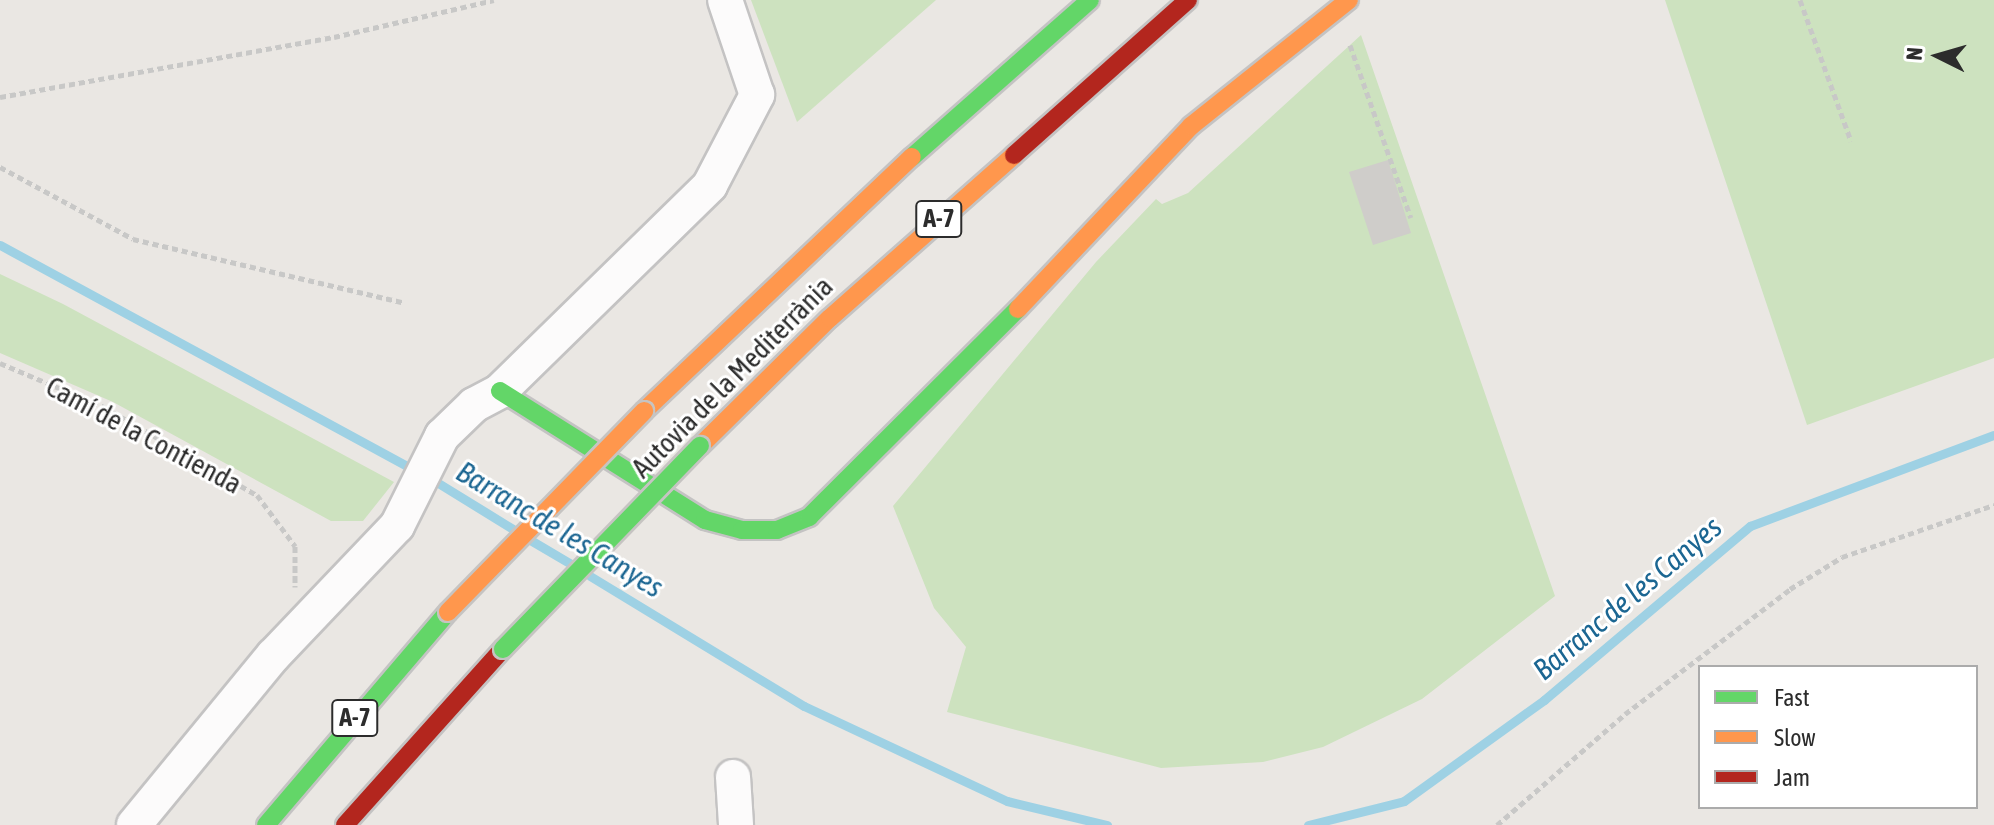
<!DOCTYPE html>
<meta charset="utf-8">
<style>
body{margin:0}
#map{position:relative;width:1994px;height:825px;overflow:hidden;background:#eae7e3;font-family:"Asap Condensed",sans-serif}
div>[style]{position:absolute}
[style*='--x']{left:calc(var(--x)*1px);top:calc(var(--y)*1px);width:calc(var(--w)*1px);rotate:calc(var(--a)*1deg)}
.green>*{inset:0;background:#cde2bf}
.stream>*{height:9px;margin:-4.5px;padding:0 4.5px;transform-origin:4.5px;border-radius:4.5px;background:#9ed1e4}
.building>*{inset:0;background:#cfcdca}
.path>*{height:5px;margin-top:-2.5px;transform-origin:0;background:repeating-linear-gradient(90deg,#c8c8c7 0 6px,transparent 0 10px)}
.roads{filter:drop-shadow(2px 0 #c4c3c3) drop-shadow(-2px 0 #c4c3c3) drop-shadow(0 2px #c4c3c3) drop-shadow(0 -2px #c4c3c3)}
.street>*{height:34px;margin:-17px;padding:0 17px;transform-origin:17px;border-radius:17px;background:#fcfbfb}
.fast>*{height:18px;margin:-9px;padding:0 9px;transform-origin:9px;border-radius:9px;background:#63d668}
.slow>*{height:18px;margin:-9px;padding:0 9px;transform-origin:9px;border-radius:9px;background:#ff974d}
.jam>*{height:18px;margin:-9px;padding:0 9px;transform-origin:9px;border-radius:9px;background:#b3261e}
.bridges{filter:drop-shadow(2px 0 #c6c4c2) drop-shadow(-2px 0 #c6c4c2) drop-shadow(0 2px #c6c4c2) drop-shadow(0 -2px #c6c4c2)}
.fast-bridge>*{height:18px;margin:-9px;padding:0 9px;transform-origin:9px;border-radius:9px;background:#63d668}
.slow-bridge>*{height:18px;margin:-9px;padding:0 9px;transform-origin:9px;border-radius:9px;background:#ff974d}
span{translate:-50% -50%;white-space:nowrap;text-align:center;line-height:1.15;-webkit-text-stroke:6px #fff;paint-order:stroke}
.shield-label span{padding:2px 6px;background:#fff;border:2px solid;border-radius:6px;-webkit-text-stroke-width:0}
.shield-label{font-size:26px;color:#2c2c2c;font-weight:700}
.street-label{font-size:28px;color:#2c2c2c}
.water-label{font-size:30px;color:#1b6692;font-style:italic}
.legend{position:absolute;left:1698px;top:665px;width:280px;height:144px;box-sizing:border-box;background:#fff;border:2px solid #ababab;margin:0;padding:10px 14px;list-style:none;font-size:24px;color:#2c2c2c}
.legend li{display:flex;align-items:center;gap:16px;height:40px}
.legend b{width:40px;border:2px solid #ababab}
.north{position:absolute;left:1898px;top:16px;width:80px;height:80px;-webkit-text-stroke:6px #fff;paint-order:stroke;rotate:275deg;font-size:22px;font-weight:700;line-height:32px;text-align:center;color:#2c2c2c}
.north::after{content:'';display:block;margin:auto;width:28px;height:36px;background:#2c2c2c;clip-path:polygon(50% 0,100% 100%,50% 72%,0 100%)}
</style>
<div id="map">
<div class="green">
<div style="clip-path:polygon(751px 0,936px 0,797px 122px)"></div>
<div style="clip-path:polygon(1665px 0,1994px 0,1994px 358px,1807px 425px)"></div>
<div style="clip-path:polygon(1361px 35px,1555px 596px,1422px 699px,1323px 747px,1263px 762px,1161px 768px,947px 712px,966px 647px,934px 608px,893px 506px,1096px 262px,1156px 199px,1162px 204px,1188px 193px)"></div>
<div style="clip-path:polygon(0 274px,63px 304px,394px 482px,363px 521px,331px 521px,113px 402px,0 353px)"></div>
</div>
<div class="stream">
<div style="--x:0;--y:245;--w:474;--a:28.5"></div>
<div style="--x:430;--y:478;--w:97;--a:31.6"></div>
<div style="--x:532;--y:541;--w:45;--a:30.5"></div>
<div style="--x:590;--y:576;--w:250;--a:31.3"></div>
<div style="--x:804;--y:706;--w:224;--a:25.1"></div>
<div style="--x:1007;--y:801;--w:103;--a:13.5"></div>
<div style="--x:1308;--y:825;--w:99;--a:-14"></div>
<div style="--x:1404;--y:801;--w:173;--a:-35.8"></div>
<div style="--x:1544;--y:700;--w:270;--a:-40.2"></div>
<div style="--x:1750;--y:526;--w:260;--a:-20.5"></div>
</div>
<div class="building">
<div style="clip-path:polygon(1388px 160px,1411px 233px,1373px 245px,1349px 172px)"></div>
</div>
<div class="path">
<div style="--x:1800;--y:0;--w:150;--a:70.1"></div>
<div style="--x:1350;--y:45;--w:183;--a:70.6"></div>
<div style="--x:0;--y:97;--w:339;--a:-10.2"></div>
<div style="--x:334;--y:37;--w:164;--a:-13"></div>
<div style="--x:0;--y:167;--w:151;--a:28.4"></div>
<div style="--x:133;--y:239;--w:279;--a:13.2"></div>
<div style="--x:0;--y:363;--w:111;--a:22.9"></div>
<div style="--x:102;--y:406;--w:179;--a:29.9"></div>
<div style="--x:257;--y:495;--w:64;--a:53.3"></div>
<div style="--x:295;--y:546;--w:41;--a:90"></div>
<div style="--x:1497;--y:825;--w:169;--a:-40.9"></div>
<div style="--x:1625;--y:714;--w:207;--a:-37.1"></div>
<div style="--x:1790;--y:589;--w:61;--a:-31.6"></div>
<div style="--x:1842;--y:557;--w:161;--a:-18.9"></div>
</div>
<div class="roads">
<div class="street">
<div style="--x:733;--y:777;--w:48;--a:86.4"></div>
<div style="--x:134;--y:825;--w:219;--a:-50.6"></div>
<div style="--x:273;--y:656;--w:180;--a:-46.4"></div>
<div style="--x:397;--y:526;--w:101;--a:-63.4"></div>
<div style="--x:442;--y:436;--w:45;--a:-44.1"></div>
<div style="--x:474;--y:405;--w:30;--a:-28"></div>
<div style="--x:500;--y:391;--w:294;--a:-44.4"></div>
<div style="--x:710;--y:185;--w:102;--a:-62.4"></div>
<div style="--x:757;--y:95;--w:100;--a:-108.6"></div>
</div>
<div class="fast">
<div style="--x:912;--y:157;--w:237;--a:-41.4"></div>
<div style="--x:500;--y:391;--w:242;--a:32.2"></div>
<div style="--x:705;--y:520;--w:38;--a:15"></div>
<div style="--x:742;--y:530;--w:35;--a:0"></div>
<div style="--x:777;--y:530;--w:35;--a:-22"></div>
<div style="--x:809;--y:517;--w:295;--a:-44.9"></div>
<div style="--x:266;--y:825;--w:280;--a:-49.5"></div>
</div>
<div class="slow">
<div style="--x:1018;--y:309;--w:252;--a:-46.6"></div>
<div style="--x:1191;--y:126;--w:202;--a:-38.6"></div>
<div style="--x:644;--y:411;--w:369;--a:-43.5"></div>
<div style="--x:700;--y:446;--w:182;--a:-44.6"></div>
<div style="--x:830;--y:318;--w:246;--a:-41.5"></div>
</div>
<div class="jam">
<div style="--x:1014;--y:155;--w:233;--a:-41.7"></div>
<div style="--x:345;--y:825;--w:237;--a:-48.1"></div>
</div>
</div>
<div class="bridges">
<div class="fast-bridge">
<div style="--x:503;--y:649;--w:283;--a:-45.9"></div>
</div>
<div class="slow-bridge">
<div style="--x:448;--y:612;--w:281;--a:-45.7"></div>
</div>
</div>
<div class="shield-label">
<span style="left:939px;top:219px">A-7</span>
<span style="left:355px;top:718px">A-7</span>
</div>
<div class="street-label">
<span style="left:732px;top:377px;rotate:-45deg">Autovia de la Mediterrània</span>
<span style="left:144px;top:435px;rotate:28deg">Camí de la Contienda</span>
</div>
<div class="water-label">
<span style="left:560px;top:529px;rotate:31deg">Barranc de les Canyes</span>
<span style="left:1627px;top:598px;rotate:-40deg">Barranc de les Canyes</span>
</div>
<ul class="legend">
<li><b style="height:10px;background:#63d668"></b>Fast</li>
<li><b style="height:10px;background:#ff974d"></b>Slow</li>
<li><b style="height:10px;background:#b3261e"></b>Jam</li>
</ul>
<div class="north">N</div>
</div>
